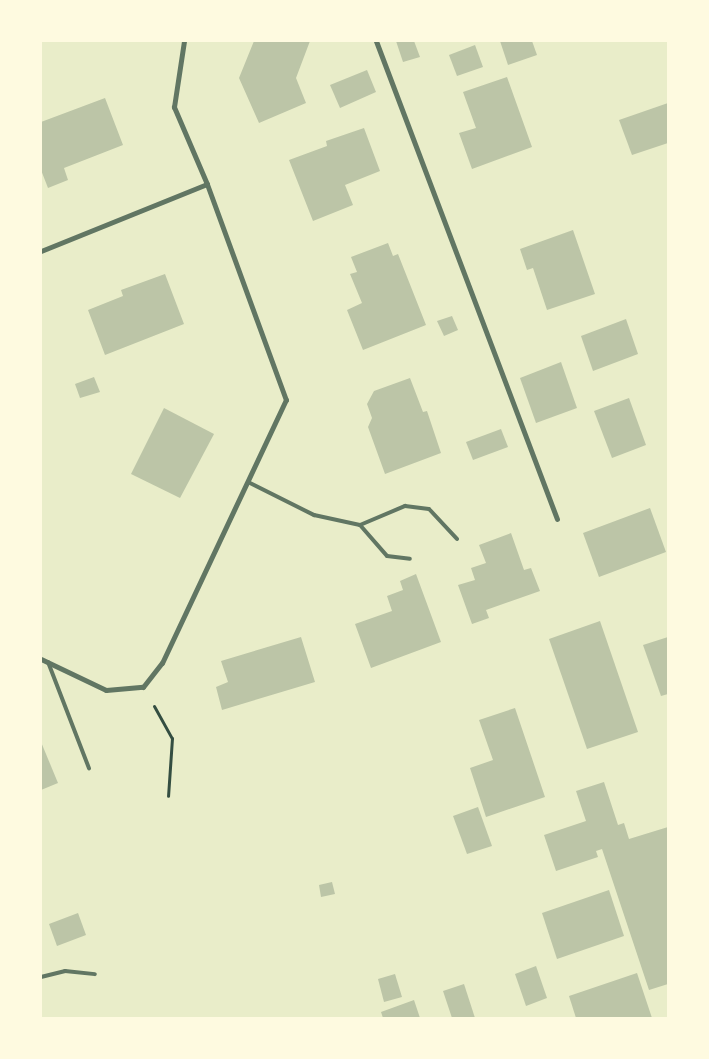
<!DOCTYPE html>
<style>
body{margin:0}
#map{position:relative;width:709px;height:1059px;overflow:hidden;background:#e9edc9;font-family:Karla,sans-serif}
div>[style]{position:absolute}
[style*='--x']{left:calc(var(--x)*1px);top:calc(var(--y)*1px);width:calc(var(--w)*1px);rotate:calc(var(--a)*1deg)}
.building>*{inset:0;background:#bcc5a7}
.path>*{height:3px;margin:-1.5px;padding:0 1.5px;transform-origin:1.5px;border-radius:1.5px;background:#344e41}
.service>*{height:4px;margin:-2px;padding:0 2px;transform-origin:2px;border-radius:2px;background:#617663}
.minor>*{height:5px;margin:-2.5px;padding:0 2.5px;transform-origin:2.5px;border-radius:2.5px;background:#617663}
span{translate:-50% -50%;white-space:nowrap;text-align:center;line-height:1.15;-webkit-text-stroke:4.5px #fefae0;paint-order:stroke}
.frame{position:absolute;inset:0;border:42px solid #fefae0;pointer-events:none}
</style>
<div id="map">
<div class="building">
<div style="clip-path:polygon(254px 41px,310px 41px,296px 78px,306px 103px,259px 123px,239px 78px)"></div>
<div style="clip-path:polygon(396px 41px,414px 41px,420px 57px,403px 62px)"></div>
<div style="clip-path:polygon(500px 41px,532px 41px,537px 55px,508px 65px)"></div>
<div style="clip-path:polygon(475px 45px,483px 67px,457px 76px,449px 55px)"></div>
<div style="clip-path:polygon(367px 70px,376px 92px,340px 108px,330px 85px)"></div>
<div style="clip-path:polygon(507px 77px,532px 147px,472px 169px,459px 133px,476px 128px,463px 92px)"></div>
<div style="clip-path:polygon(105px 98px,123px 145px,64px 168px,68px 180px,48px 188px,41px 170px,41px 122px)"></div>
<div style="clip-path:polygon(668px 103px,668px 143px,632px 155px,619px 120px)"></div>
<div style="clip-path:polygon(364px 128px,380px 171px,345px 185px,353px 205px,313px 221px,289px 160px,327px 146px,326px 141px)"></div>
<div style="clip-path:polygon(573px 230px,595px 294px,547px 310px,533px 268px,527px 270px,520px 249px)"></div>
<div style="clip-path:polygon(388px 243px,393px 256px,398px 254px,426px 325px,363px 350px,347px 310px,362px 303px,350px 274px,357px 272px,351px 257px)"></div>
<div style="clip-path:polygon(165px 274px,184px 324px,105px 355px,88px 310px,123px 296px,121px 290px)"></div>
<div style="clip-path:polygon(452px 316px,458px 330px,444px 336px,437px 321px)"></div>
<div style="clip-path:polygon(626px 319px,638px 354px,593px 371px,581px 336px)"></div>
<div style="clip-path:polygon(561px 362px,577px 408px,536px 423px,520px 378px)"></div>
<div style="clip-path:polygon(94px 377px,100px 392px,80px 398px,75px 384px)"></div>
<div style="clip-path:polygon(410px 378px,423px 412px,427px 411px,441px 453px,385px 474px,368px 427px,372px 418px,367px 404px,374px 391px)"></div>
<div style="clip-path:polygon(629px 398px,646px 445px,612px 458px,594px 411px)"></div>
<div style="clip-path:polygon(164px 408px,214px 434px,180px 498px,131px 474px)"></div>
<div style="clip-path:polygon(501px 429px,508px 447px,473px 460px,466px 442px)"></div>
<div style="clip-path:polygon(650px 508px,666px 552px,599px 577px,583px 533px)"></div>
<div style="clip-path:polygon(511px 533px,524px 570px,531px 568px,540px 591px,486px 610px,489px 618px,472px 624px,458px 585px,475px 580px,471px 568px,486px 563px,479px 545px)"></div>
<div style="clip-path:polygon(416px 574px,441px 642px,371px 668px,355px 624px,392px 611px,387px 596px,403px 590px,400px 581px)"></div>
<div style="clip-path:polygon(600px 621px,638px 732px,587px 749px,549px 639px)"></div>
<div style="clip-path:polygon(301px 637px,315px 682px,222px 710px,216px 687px,228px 682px,221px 661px)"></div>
<div style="clip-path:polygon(668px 637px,668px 694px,661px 696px,643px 645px)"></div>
<div style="clip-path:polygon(515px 708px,545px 797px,486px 817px,470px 768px,493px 760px,479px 720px)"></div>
<div style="clip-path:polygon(41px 742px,58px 783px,41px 790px)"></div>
<div style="clip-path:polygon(604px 782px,618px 825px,624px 823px,629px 839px,668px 827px,668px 984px,649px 990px,602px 849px,596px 851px,598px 857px,556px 871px,544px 835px,586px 821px,576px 791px)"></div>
<div style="clip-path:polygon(478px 807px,492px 846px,467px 854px,453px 816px)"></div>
<div style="clip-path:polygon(332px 882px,335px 894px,321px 897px,319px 885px)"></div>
<div style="clip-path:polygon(609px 890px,624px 936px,557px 959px,542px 913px)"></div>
<div style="clip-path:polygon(78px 913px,86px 935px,57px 946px,49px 924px)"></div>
<div style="clip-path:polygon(536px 966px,547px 998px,526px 1006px,515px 974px)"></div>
<div style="clip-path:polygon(637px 973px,652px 1018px,576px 1018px,569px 996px)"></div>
<div style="clip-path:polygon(395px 974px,402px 997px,384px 1002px,378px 979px)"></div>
<div style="clip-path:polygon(464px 984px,475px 1018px,452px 1018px,443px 991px)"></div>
<div style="clip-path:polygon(414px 1000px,420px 1018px,383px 1018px,381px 1012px)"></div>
</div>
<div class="path">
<div style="--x:154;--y:706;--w:37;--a:61"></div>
<div style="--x:172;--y:738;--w:58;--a:93.9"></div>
</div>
<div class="service">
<div style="--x:248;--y:482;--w:74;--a:26.6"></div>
<div style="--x:314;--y:515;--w:47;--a:12.3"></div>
<div style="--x:360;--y:525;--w:49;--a:-22.9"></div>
<div style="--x:405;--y:506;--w:24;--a:7"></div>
<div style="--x:429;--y:509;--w:41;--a:47"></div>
<div style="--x:360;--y:525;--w:41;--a:48.9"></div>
<div style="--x:387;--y:556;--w:23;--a:7"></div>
<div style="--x:48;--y:662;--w:114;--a:68.9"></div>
<div style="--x:41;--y:977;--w:25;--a:-14"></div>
<div style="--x:65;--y:971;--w:30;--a:6"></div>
</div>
<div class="minor">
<div style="--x:376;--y:41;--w:511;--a:69.26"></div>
<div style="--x:41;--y:251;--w:179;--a:-22"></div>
<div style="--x:41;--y:659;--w:72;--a:25.5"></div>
<div style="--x:106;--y:690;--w:37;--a:-5"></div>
<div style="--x:143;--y:687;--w:31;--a:-52"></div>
<div style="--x:162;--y:663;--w:291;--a:-64.8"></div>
<div style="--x:286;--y:400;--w:230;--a:-110.1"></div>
<div style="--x:207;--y:184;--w:84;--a:-113.2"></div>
<div style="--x:174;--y:107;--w:67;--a:-81.4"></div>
</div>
<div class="frame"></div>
</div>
